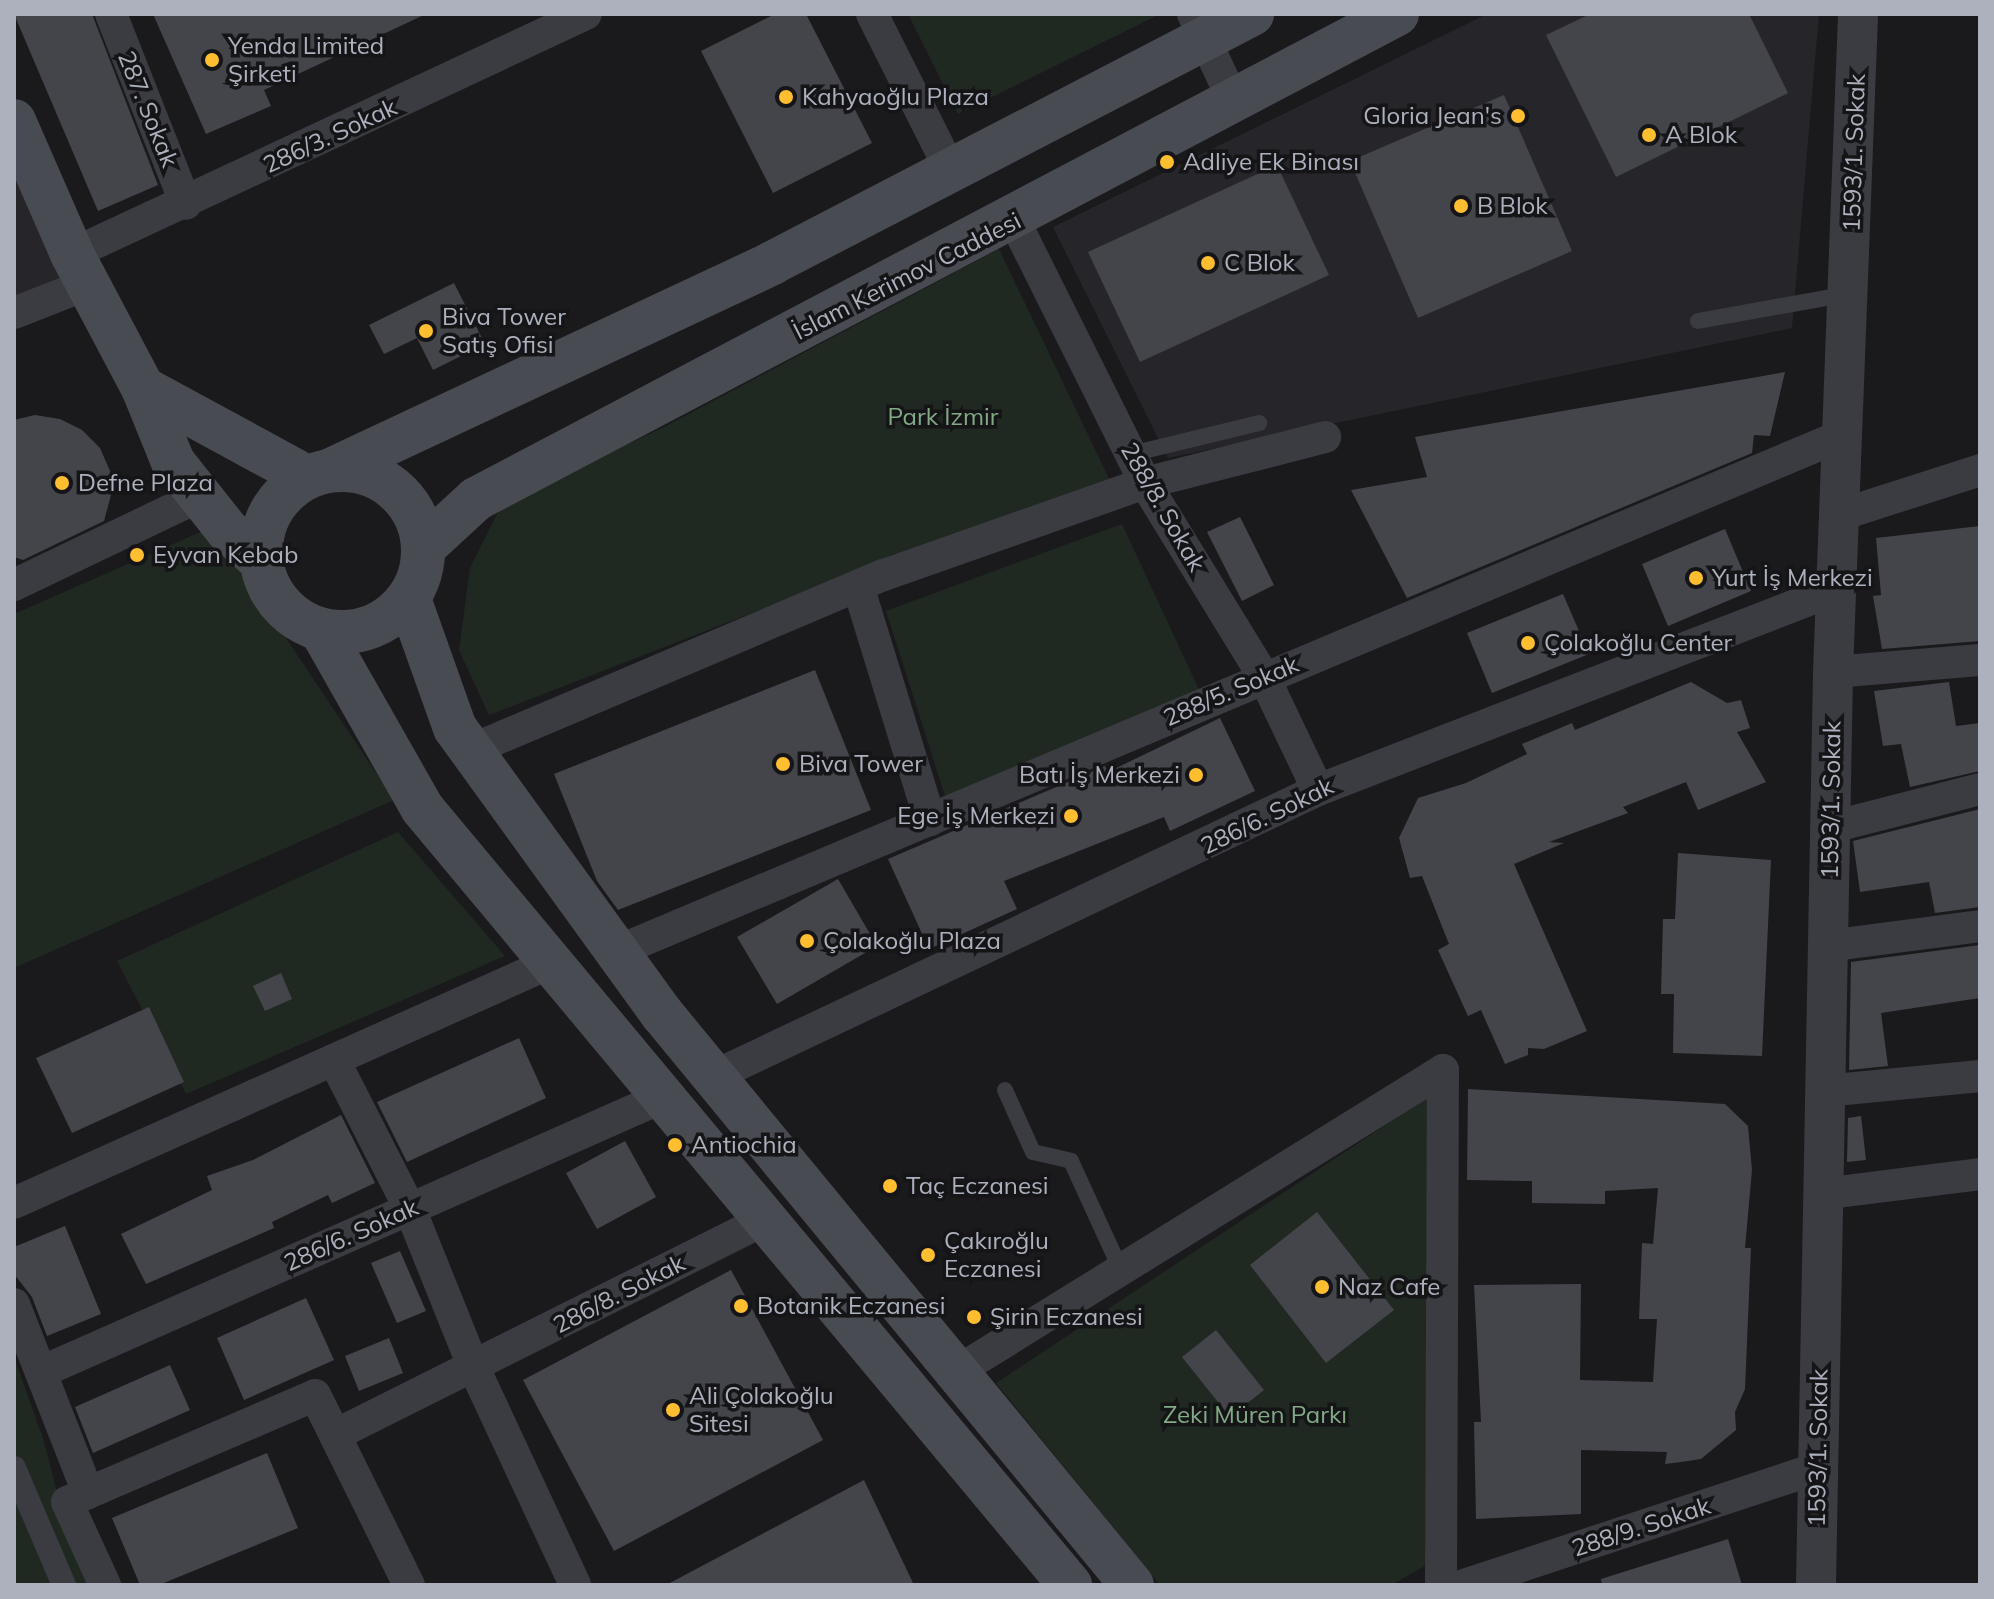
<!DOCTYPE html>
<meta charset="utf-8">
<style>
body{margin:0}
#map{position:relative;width:1994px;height:1599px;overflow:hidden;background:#1a1a1d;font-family:Mulish,sans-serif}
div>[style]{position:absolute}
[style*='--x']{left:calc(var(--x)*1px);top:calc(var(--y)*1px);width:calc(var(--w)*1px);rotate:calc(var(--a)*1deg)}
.built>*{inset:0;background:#26262a}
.green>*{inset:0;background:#1f2921}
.building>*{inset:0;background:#44454a}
.service>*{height:16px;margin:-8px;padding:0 8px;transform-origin:8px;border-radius:8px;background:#3b3c42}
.pedestrian>*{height:24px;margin:-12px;padding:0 12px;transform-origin:12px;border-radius:12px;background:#3b3c42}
.minor>*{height:32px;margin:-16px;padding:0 16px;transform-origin:16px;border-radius:16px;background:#3b3c42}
.tertiary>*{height:40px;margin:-20px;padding:0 20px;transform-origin:20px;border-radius:20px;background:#3b3c42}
.secondary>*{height:44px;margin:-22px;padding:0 22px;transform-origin:22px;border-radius:22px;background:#494b52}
.secondary>.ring{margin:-22px;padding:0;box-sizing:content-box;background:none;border:44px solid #494b52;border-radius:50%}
.dots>*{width:22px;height:22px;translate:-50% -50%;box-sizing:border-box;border:4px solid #151518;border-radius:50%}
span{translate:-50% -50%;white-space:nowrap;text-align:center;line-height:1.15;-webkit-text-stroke:7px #151518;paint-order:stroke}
.poi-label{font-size:24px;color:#acb1bd}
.left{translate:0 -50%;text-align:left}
.right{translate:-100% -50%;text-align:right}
.street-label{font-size:24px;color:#acb1bd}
.park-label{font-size:24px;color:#81aa85}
.frame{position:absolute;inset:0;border:16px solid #acb1bd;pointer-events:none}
</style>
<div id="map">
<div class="built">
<div style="clip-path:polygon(1487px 14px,1819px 14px,1792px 328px,1168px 458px,1053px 227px)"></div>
<div style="clip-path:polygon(14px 145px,71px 283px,14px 306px)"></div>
</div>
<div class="green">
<div style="clip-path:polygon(908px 14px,1160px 14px,958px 114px)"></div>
<div style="clip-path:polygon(999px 249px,1113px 487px,832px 582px,489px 715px,459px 650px,470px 568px,498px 512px,533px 489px,666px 426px)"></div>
<div style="clip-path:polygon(1122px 524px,1202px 696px,947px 802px,886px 611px)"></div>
<div style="clip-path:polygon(212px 527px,394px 800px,14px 968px,14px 614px)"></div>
<div style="clip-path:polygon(398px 832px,505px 956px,186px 1094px,117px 961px)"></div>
<div style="clip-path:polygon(1428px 1097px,1425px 1566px,1391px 1585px,1160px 1585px,996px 1383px)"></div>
<div style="clip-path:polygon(14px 1357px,43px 1438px,66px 1527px,89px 1585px,14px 1585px)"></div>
</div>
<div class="building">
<div style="clip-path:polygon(14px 14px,92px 14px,158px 185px,98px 211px)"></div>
<div style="clip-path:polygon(153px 14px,426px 14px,264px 90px,271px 106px,206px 134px)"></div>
<div style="clip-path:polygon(775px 14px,806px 14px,872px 143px,773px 193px,701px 51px)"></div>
<div style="clip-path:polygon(1590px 14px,1749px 14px,1788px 93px,1616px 177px,1546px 35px)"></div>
<div style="clip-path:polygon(1504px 95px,1572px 251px,1418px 318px,1350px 161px)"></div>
<div style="clip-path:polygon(1277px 165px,1329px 275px,1140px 362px,1088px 252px)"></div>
<div style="clip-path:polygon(454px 283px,485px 344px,433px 370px,417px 338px,384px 354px,369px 325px)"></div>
<div style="clip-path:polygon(1785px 372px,1770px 436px,1754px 435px,1752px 453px,1407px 598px,1351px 490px,1427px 477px,1415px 437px)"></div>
<div style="clip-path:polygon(35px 415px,60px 419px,82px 430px,100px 448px,110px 471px,111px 495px,104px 521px,23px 560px,14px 557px,14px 420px)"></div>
<div style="clip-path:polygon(1240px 517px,1274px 585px,1242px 601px,1207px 532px)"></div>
<div style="clip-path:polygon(1980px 526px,1980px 641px,1882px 649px,1873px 596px,1881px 595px,1876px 538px)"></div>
<div style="clip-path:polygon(1725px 529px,1751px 591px,1668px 626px,1642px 564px)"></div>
<div style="clip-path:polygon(1563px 594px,1589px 654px,1492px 693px,1467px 633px)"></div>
<div style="clip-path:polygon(815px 670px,871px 810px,618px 910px,597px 881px,554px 774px)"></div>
<div style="clip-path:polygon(1691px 682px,1727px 703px,1741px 700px,1750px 728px,1737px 732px,1766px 782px,1698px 810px,1686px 782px,1623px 807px,1628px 813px,1549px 842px,1564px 843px,1514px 864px,1587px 1031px,1544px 1049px,1528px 1048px,1528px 1055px,1505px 1064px,1481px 1010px,1468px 1016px,1438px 950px,1449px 944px,1422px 876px,1410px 878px,1399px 838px,1418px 798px,1466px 783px,1527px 754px,1522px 744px,1572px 723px,1575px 730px)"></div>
<div style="clip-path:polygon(1949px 682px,1956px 726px,1980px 723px,1980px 771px,1910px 787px,1901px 744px,1883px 746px,1874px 691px)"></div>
<div style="clip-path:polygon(1220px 718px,1255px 791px,1170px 831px,1164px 817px,1004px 881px,1017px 909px,929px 949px,888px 859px,1105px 766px,1108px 772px)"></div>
<div style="clip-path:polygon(1980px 809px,1980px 907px,1935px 913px,1929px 882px,1860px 892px,1853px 841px)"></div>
<div style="clip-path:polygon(1678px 853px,1771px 860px,1762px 1056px,1673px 1053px,1674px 994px,1661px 994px,1663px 919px,1675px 919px)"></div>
<div style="clip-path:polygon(838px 879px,877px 946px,777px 1004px,737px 937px)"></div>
<div style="clip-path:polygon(1980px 945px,1980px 998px,1881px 1013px,1888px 1066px,1849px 1070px,1851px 962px)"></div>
<div style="clip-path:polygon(281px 973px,292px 999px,265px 1011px,253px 986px)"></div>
<div style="clip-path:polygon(149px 1007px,184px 1082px,72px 1133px,36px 1058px)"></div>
<div style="clip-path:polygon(519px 1038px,546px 1098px,407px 1162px,377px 1102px)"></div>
<div style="clip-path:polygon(1468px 1089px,1725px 1104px,1748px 1126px,1752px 1170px,1745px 1248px,1751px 1248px,1745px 1389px,1735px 1412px,1736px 1430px,1701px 1459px,1681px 1462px,1665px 1464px,1667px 1452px,1581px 1450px,1581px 1514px,1476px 1519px,1474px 1422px,1481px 1422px,1474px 1285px,1581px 1284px,1580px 1380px,1653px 1382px,1657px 1319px,1639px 1319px,1642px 1243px,1653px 1244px,1658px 1188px,1605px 1191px,1605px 1204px,1532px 1203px,1532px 1181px,1467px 1180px)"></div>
<div style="clip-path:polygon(341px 1115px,375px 1183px,332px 1203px,328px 1195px,272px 1222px,274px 1228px,146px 1284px,121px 1234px,212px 1190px,207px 1176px,253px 1160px)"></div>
<div style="clip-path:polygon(1861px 1116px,1866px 1160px,1847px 1162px,1848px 1118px)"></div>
<div style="clip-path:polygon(625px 1141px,656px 1197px,597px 1229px,566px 1173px)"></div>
<div style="clip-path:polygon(1317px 1212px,1394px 1310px,1326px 1363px,1250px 1265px)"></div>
<div style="clip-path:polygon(65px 1226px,101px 1314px,47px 1336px,32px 1297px,14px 1274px,14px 1247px)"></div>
<div style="clip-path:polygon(400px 1251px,426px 1311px,397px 1323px,371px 1263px)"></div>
<div style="clip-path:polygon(731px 1270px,823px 1440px,614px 1551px,523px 1380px)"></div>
<div style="clip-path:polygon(306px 1298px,334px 1360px,244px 1400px,217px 1338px)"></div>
<div style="clip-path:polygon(1216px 1330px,1264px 1390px,1230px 1417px,1182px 1357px)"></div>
<div style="clip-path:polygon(389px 1338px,403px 1373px,359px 1391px,345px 1356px)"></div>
<div style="clip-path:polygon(170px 1365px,190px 1410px,93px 1453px,75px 1407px)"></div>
<div style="clip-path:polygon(267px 1453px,298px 1528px,159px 1585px,140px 1585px,112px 1518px)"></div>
<div style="clip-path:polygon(864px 1480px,914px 1585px,666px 1585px)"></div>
<div style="clip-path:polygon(1728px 1539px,1742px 1585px,1602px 1585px,1601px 1579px)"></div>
</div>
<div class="service">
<div style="--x:1698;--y:321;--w:152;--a:-10.2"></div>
<div style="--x:1131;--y:454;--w:132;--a:-13.6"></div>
<div style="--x:1005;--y:1090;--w:68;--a:65.7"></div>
<div style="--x:1033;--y:1152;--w:39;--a:13"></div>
<div style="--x:1071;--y:1161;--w:120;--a:65.4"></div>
</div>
<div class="pedestrian">
<div style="--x:14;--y:1468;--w:127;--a:66.9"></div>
</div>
<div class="minor">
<div style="--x:111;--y:14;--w:204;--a:68.5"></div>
<div style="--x:872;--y:14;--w:178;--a:63.3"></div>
<div style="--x:1193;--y:14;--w:97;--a:65"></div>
<div style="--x:1014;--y:220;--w:294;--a:63.5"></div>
<div style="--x:1145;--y:483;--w:228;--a:58.5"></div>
<div style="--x:1264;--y:677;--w:125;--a:64.5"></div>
<div style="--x:72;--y:254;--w:567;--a:-25.03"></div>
<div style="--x:14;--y:313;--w:79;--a:-21.4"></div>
<div style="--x:1837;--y:516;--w:150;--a:-17.8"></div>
<div style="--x:14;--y:585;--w:206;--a:-25.6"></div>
<div style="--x:858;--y:586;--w:245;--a:72.9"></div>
<div style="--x:1833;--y:672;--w:147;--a:-4.7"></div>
<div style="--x:471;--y:750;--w:449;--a:-23"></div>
<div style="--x:884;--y:575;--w:277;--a:-19.4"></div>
<div style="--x:1145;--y:483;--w:186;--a:-14.3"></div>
<div style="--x:1832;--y:827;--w:153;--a:-14.4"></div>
<div style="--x:1827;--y:946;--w:154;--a:-7.4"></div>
<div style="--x:618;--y:951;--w:1331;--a:-22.85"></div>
<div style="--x:334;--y:1060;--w:167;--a:63"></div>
<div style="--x:410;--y:1209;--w:171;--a:68.1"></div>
<div style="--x:474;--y:1368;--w:239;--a:65"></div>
<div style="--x:712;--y:1077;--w:671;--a:-25.34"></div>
<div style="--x:1318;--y:790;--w:557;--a:-21.17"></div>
<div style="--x:1824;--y:1091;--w:157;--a:-5.5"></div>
<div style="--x:1822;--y:1194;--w:159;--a:-7.2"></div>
<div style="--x:14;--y:1203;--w:587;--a:-24.12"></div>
<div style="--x:14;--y:1304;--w:203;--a:68.6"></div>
<div style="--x:41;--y:1372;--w:678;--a:-23.84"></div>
<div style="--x:956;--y:1372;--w:573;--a:-31.8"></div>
<div style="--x:105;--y:1585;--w:91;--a:-114.6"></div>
<div style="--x:67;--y:1502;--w:270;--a:-23.3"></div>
<div style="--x:315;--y:1395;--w:45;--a:63.4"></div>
<div style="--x:409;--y:1585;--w:167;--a:-116.3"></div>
<div style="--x:335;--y:1435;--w:479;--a:-26.6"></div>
<div style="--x:1441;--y:1585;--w:515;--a:-89.78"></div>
<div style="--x:1464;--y:1585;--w:373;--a:-18.3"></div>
</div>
<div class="tertiary">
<div style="--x:1816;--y:1585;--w:913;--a:-88.93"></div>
<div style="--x:1833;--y:672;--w:658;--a:-87.82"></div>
</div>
<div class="secondary">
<div style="--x:14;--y:121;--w:145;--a:66.4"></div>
<div style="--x:72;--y:254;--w:152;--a:62.1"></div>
<div style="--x:143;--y:388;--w:80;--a:67.9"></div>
<div style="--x:173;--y:462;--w:87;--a:51.5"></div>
<div style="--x:227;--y:530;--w:46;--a:42.4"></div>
<div style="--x:143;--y:388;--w:187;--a:28.5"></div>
<div class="ring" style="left:261px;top:470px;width:118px;height:118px"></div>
<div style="--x:331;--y:470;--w:487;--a:-25.1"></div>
<div style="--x:772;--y:263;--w:541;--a:-27.42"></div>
<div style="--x:424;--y:547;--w:71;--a:-42.7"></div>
<div style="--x:476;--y:499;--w:1041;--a:-27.77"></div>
<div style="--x:409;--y:599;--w:137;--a:70.4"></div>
<div style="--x:455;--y:728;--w:354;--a:54.1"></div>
<div style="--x:663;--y:1015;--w:738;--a:50.55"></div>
<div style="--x:321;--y:630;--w:205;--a:60.4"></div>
<div style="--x:422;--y:808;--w:1012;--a:50.17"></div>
</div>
<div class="dots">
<div style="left:212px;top:60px;background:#ffbe30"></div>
<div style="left:786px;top:97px;background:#ffbe30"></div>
<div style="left:1518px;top:116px;background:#ffbe30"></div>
<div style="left:1649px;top:135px;background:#ffbe30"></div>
<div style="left:1167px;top:162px;background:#ffbe30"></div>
<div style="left:1461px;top:206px;background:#ffbe30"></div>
<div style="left:1208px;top:263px;background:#ffbe30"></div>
<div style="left:426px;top:331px;background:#ffbe30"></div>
<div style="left:62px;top:483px;background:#ffbe30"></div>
<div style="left:137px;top:555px;background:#ffbe30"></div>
<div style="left:1696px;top:578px;background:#ffbe30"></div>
<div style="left:1528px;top:643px;background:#ffbe30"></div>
<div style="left:783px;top:764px;background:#ffbe30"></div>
<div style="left:1196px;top:775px;background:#ffbe30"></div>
<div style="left:1071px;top:816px;background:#ffbe30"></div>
<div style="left:807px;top:941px;background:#ffbe30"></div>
<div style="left:675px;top:1145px;background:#ffbe30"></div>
<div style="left:890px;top:1186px;background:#ffbe30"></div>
<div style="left:928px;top:1255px;background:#ffbe30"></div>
<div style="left:1322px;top:1287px;background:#ffbe30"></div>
<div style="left:741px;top:1306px;background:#ffbe30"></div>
<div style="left:974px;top:1317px;background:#ffbe30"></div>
<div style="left:673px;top:1410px;background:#ffbe30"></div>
</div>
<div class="poi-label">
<span class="left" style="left:228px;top:60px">Yenda Limited<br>Şirketi</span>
<span class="left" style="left:802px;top:97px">Kahyaoğlu Plaza</span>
<span class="right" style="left:1502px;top:116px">Gloria Jean's</span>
<span class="left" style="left:1665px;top:135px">A Blok</span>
<span class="left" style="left:1183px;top:162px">Adliye Ek Binası</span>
<span class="left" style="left:1477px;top:206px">B Blok</span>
<span class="left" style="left:1224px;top:263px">C Blok</span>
<span class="left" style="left:442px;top:331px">Biva Tower<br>Satış Ofisi</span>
<span class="left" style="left:78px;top:483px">Defne Plaza</span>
<span class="left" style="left:153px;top:555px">Eyvan Kebab</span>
<span class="left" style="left:1712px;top:578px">Yurt İş Merkezi</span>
<span class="left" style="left:1544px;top:643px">Çolakoğlu Center</span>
<span class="left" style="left:799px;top:764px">Biva Tower</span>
<span class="right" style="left:1180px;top:775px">Batı İş Merkezi</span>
<span class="right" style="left:1055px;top:816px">Ege İş Merkezi</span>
<span class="left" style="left:823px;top:941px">Çolakoğlu Plaza</span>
<span class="left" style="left:691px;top:1145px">Antiochia</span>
<span class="left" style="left:906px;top:1186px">Taç Eczanesi</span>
<span class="left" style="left:944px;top:1255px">Çakıroğlu<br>Eczanesi</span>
<span class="left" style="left:1338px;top:1287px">Naz Cafe</span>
<span class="left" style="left:757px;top:1306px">Botanik Eczanesi</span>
<span class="left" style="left:990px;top:1317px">Şirin Eczanesi</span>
<span class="left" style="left:689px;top:1410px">Ali Çolakoğlu<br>Sitesi</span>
</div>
<div class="street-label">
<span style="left:148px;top:109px;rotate:68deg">287. Sokak</span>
<span style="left:330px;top:136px;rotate:-25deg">286/3. Sokak</span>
<span style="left:1854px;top:153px;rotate:-88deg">1593/1. Sokak</span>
<span style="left:907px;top:276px;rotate:-27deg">İslam Kerimov Caddesi</span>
<span style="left:1163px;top:507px;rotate:60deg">288/8. Sokak</span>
<span style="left:1231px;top:691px;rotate:-23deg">288/5. Sokak</span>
<span style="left:1831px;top:800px;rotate:-89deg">1593/1. Sokak</span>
<span style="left:1267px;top:816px;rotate:-26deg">286/6. Sokak</span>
<span style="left:351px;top:1235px;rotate:-24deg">286/6. Sokak</span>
<span style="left:619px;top:1294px;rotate:-27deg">286/8. Sokak</span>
<span style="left:1818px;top:1448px;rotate:-89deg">1593/1. Sokak</span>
<span style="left:1641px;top:1527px;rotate:-18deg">288/9. Sokak</span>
</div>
<div class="park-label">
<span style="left:943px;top:417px">Park İzmir</span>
<span style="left:1255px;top:1415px">Zeki Müren Parkı</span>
</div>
<div class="frame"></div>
</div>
